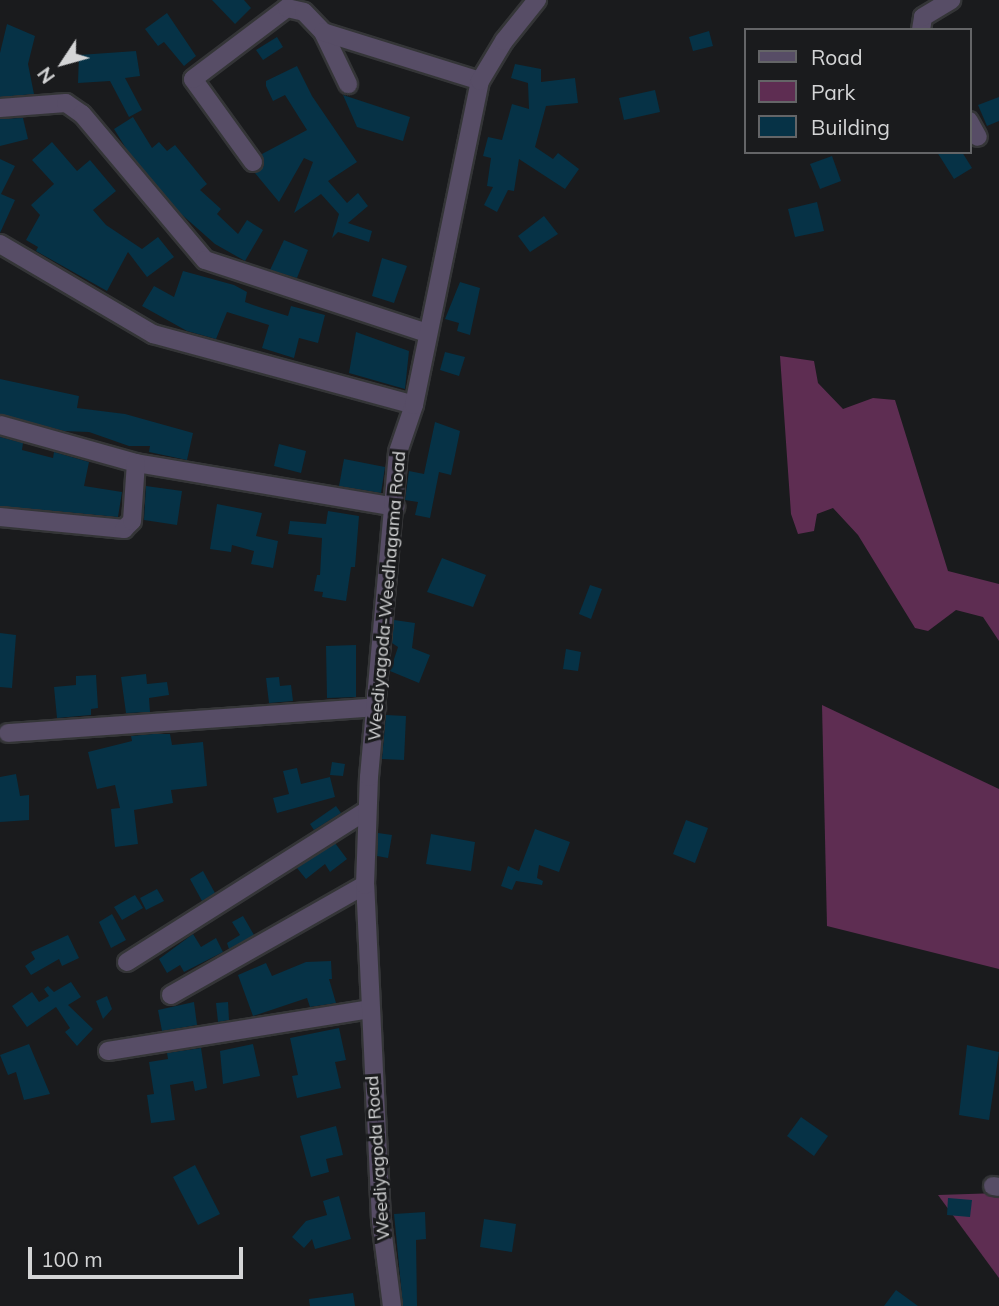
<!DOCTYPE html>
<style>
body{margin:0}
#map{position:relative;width:999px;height:1306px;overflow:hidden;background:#1a1b1d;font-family:Mulish,sans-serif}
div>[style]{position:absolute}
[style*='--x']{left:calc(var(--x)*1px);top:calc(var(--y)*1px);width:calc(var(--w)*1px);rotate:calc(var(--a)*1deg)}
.green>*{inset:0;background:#5e2d52}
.building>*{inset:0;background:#063246}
.roads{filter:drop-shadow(2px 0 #343537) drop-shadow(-2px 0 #343537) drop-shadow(0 2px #343537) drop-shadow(0 -2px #343537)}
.minor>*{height:18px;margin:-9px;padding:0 9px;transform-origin:9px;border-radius:9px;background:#574d66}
span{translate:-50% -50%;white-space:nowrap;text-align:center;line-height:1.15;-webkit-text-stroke:6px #1a1b1d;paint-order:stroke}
.street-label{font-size:18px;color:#d4d5d6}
.legend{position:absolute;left:744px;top:28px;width:228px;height:126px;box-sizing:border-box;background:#1a1b1d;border:2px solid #646567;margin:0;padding:9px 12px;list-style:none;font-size:21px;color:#d4d5d6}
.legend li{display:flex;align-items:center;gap:14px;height:35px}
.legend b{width:35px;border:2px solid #646567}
.north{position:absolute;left:28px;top:28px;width:70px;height:70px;-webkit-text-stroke:5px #1a1b1d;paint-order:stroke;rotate:234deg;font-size:19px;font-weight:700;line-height:28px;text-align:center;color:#d4d5d6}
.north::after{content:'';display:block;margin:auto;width:24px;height:32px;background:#d4d5d6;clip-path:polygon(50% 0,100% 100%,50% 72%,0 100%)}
.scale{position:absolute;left:28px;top:1247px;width:215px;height:32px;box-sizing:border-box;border:4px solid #d4d5d6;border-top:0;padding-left:9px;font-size:21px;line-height:24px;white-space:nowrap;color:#d4d5d6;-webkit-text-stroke:5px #1a1b1d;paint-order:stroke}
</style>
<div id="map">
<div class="green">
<div style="clip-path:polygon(780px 356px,814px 361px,818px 383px,843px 409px,873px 398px,895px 400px,948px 571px,999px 584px,999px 641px,983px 617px,956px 610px,928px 631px,915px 628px,858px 535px,833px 508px,817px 514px,814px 531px,798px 534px,791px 514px)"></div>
<div style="clip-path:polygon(822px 705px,999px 789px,999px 969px,827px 926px)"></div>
<div style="clip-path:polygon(999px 1193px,999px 1278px,938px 1195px)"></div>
</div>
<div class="building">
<div style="clip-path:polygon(212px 0,244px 0,251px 8px,235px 24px)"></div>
<div style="clip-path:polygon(167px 13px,196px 56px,184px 66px,164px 42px,158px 46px,145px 29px)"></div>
<div style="clip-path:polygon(7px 24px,35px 36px,28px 64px,34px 94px,0 97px,0 53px)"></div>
<div style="clip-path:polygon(709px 31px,713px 46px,693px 51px,689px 37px)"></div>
<div style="clip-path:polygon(277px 37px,283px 47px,263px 60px,256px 50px)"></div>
<div style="clip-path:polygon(136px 51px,140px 76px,125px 78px,142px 110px,129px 117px,110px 81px,78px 83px,79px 55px)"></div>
<div style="clip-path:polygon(515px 64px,541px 69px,541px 82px,575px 78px,578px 103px,546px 106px,535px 147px,553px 159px,558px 153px,579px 169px,565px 189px,519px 159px,514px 191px,508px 190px,497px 212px,484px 205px,493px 187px,487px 186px,491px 158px,483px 156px,488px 137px,502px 140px,512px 104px,529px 109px,528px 83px,511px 78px)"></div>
<div style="clip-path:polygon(297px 66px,312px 96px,357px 162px,328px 181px,347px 203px,358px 193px,368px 206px,348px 223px,372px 231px,369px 242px,338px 232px,332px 238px,339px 214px,321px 194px,294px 213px,313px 162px,304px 158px,279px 202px,255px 173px,264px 166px,262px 154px,307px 130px,285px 95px,273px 101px,266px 86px,266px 81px)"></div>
<div style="clip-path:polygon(655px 90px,660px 112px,624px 120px,619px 98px)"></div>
<div style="clip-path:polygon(343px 95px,410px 117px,403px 141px,357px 127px)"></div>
<div style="clip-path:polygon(999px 97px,999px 121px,987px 126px,978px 105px)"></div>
<div style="clip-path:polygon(133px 117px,152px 148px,159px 142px,167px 151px,175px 145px,207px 184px,200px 190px,221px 209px,217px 214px,238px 234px,247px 220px,263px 230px,245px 261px,215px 244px,180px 213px,127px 150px,114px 129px)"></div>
<div style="clip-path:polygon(23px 118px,28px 139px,0 146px,0 119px)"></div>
<div style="clip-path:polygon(52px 142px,77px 171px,90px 160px,116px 191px,93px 210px,106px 225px,142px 249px,158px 237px,174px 257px,147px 277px,128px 252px,107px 291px,36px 251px,38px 247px,26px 240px,40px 215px,31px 205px,54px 184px,32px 160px)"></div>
<div style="clip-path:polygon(937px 152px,962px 152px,972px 168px,954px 179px)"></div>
<div style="clip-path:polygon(832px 156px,841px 181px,820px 189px,810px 164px)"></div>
<div style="clip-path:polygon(0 159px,15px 166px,1px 194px,15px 200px,0 233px)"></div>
<div style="clip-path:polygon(817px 202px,824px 231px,795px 237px,788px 209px)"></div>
<div style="clip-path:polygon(544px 216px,558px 234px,530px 252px,518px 236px)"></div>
<div style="clip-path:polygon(284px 240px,308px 250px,297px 278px,270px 270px)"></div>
<div style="clip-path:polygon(382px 258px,407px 266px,394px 303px,372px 296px)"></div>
<div style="clip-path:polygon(183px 271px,234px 285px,247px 292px,245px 302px,262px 308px,288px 316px,291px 306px,325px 315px,318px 343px,299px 338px,294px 358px,262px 348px,269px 325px,227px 312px,216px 339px,187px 331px,142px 306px,154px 286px,174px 297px)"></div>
<div style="clip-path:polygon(460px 282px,480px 288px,470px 335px,457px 331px,459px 323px,445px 319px)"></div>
<div style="clip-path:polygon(356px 332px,409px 351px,405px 389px,349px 373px)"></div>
<div style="clip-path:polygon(445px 352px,465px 357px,459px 376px,440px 370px)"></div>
<div style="clip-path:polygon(0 379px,79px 396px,77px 408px,125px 414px,193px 433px,187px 460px,149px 452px,150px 446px,129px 446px,89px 432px,64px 431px,0 414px)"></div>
<div style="clip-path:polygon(435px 422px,460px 431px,451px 475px,439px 472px,430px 518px,415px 515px,418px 502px,405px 500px,409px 471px,424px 474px)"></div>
<div style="clip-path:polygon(0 437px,23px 443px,22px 450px,53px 458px,54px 452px,89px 462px,84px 486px,122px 492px,118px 517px,0 506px)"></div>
<div style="clip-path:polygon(279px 444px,306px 451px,301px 473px,274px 466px)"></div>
<div style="clip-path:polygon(344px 459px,385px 467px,381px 493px,339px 486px)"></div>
<div style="clip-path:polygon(146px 486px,182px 491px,177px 525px,144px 520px)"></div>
<div style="clip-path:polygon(217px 504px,262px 513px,256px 536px,278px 541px,273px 568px,251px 564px,254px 551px,232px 545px,231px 552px,210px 549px)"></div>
<div style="clip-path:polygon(328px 511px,359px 516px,355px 567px,351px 567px,346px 601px,322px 597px,323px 592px,314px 591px,317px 575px,320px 575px,322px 538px,288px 534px,290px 521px,326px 524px)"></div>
<div style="clip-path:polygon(442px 558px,486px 575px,473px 607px,427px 592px)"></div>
<div style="clip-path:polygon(590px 585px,602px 589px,591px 619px,579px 614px)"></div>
<div style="clip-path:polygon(394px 620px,415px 623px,412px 648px,430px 655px,419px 683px,390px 671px,398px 647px,392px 643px)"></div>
<div style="clip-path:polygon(0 633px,16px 635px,12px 688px,0 687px)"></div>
<div style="clip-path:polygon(356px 645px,356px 697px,327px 698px,326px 646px)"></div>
<div style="clip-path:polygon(566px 649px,581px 652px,578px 671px,563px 669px)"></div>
<div style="clip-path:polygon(146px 674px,147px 684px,167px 682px,169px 695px,149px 698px,150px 712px,126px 713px,121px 677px)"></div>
<div style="clip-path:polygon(96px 675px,98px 708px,91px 709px,91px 715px,57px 718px,54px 687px,76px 685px,76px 676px)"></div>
<div style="clip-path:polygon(279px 677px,280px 686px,291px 685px,293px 701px,269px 703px,266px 678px)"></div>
<div style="clip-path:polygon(386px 715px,406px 716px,404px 760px,382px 759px)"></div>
<div style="clip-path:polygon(153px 734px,170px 734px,172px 745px,203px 742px,207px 786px,171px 790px,173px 803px,134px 810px,138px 844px,115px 847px,111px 809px,120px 808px,115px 785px,97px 789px,88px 752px,132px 741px,131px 736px)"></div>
<div style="clip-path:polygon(332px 762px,345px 764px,343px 776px,330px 775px)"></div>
<div style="clip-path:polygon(297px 768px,301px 784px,330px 777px,335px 797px,277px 813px,273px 798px,289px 794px,283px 771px)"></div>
<div style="clip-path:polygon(16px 774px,20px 796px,29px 795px,29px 820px,0 822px,0 777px)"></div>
<div style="clip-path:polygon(336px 806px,341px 813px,314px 830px,310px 824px)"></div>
<div style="clip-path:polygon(686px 820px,708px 828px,695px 863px,673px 854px)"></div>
<div style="clip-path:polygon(535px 829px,570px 842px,559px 872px,539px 865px,537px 878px,543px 881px,542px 885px,516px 881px,512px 890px,501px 886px,508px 866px,519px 871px)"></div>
<div style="clip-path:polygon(378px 833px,392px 835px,388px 858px,377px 856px)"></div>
<div style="clip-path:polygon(431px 834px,475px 842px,471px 871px,426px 864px)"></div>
<div style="clip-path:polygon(335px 843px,347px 859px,330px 872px,325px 864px,306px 879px,297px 868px)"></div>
<div style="clip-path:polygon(203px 871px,215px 893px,202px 901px,190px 879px)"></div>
<div style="clip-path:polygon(157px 889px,164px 901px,146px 910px,140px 898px)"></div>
<div style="clip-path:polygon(135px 895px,143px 908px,122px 920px,114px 907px)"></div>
<div style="clip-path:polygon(112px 914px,126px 940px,111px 948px,99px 922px)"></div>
<div style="clip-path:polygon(243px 916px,254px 935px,229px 949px,227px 943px,240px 935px,232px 922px)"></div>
<div style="clip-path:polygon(193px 934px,201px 947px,216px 938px,223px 952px,184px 972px,180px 965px,167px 973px,159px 959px)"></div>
<div style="clip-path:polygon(68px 935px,79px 958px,62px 966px,59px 959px,31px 975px,25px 966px,35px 959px,31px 952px)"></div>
<div style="clip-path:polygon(331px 961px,332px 979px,329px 979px,336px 1003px,310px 1007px,307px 998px,253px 1016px,238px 975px,266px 963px,272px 976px,306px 962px)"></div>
<div style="clip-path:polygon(71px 982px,81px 997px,68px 1005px,93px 1029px,77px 1046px,65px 1032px,70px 1028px,56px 1007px,27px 1027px,12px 1006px,32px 992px,39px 1002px,49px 996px,44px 989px,48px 986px,54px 992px)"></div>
<div style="clip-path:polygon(107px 996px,112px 1009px,103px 1019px,96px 1001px)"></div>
<div style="clip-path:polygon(194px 1002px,197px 1025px,162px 1031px,158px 1010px)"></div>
<div style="clip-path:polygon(228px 1002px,229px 1020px,218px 1022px,216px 1003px)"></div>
<div style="clip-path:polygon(339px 1028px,346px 1060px,335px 1062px,341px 1088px,297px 1098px,292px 1076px,298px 1075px,290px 1038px)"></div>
<div style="clip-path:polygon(29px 1044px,50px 1094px,24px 1100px,16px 1072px,8px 1075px,0 1055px)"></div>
<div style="clip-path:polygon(253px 1044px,260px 1076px,223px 1084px,220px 1051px)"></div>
<div style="clip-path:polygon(967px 1045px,999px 1052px,989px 1120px,959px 1115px)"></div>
<div style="clip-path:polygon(201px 1048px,207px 1088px,195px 1091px,193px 1081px,170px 1085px,175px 1120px,151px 1123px,147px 1095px,154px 1094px,149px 1062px,168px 1059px,167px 1053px)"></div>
<div style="clip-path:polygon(801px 1117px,828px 1136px,814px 1156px,787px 1136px)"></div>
<div style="clip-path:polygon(336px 1126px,343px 1155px,326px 1159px,329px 1172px,311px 1177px,300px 1136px)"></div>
<div style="clip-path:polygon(195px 1165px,220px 1214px,198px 1225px,173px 1177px)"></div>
<div style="clip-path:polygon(339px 1196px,351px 1239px,315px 1249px,312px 1239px,304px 1248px,292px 1237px,306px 1221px,327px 1215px,323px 1201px)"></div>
<div style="clip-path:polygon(948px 1198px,972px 1200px,970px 1217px,947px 1215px)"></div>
<div style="clip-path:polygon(425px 1212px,426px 1239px,416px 1240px,417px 1306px,403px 1306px,394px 1214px)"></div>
<div style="clip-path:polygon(484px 1219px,516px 1224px,512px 1252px,480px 1247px)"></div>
<div style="clip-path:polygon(896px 1290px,918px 1306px,884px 1306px)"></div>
<div style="clip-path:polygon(353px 1293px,355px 1306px,310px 1306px,309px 1299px)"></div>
</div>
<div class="roads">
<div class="minor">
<div style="--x:921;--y:30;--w:13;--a:-81"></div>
<div style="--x:923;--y:17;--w:33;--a:-31"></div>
<div style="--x:323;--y:32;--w:58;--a:64.3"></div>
<div style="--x:0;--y:108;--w:66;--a:-4.3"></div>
<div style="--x:66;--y:103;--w:19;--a:35"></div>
<div style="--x:82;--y:114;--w:191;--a:49.9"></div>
<div style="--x:205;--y:260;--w:234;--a:18.2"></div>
<div style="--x:969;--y:121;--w:18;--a:61"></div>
<div style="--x:253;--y:162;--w:102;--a:-125.9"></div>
<div style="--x:193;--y:79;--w:118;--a:-37.1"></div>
<div style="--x:287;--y:8;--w:17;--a:13"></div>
<div style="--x:304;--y:12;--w:28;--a:46"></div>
<div style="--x:323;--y:32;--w:164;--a:17.3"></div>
<div style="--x:0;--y:244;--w:178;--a:30.5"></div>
<div style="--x:153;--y:334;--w:270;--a:15.2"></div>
<div style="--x:0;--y:425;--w:141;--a:15.6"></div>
<div style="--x:136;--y:463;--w:263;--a:9.6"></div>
<div style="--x:0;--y:517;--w:125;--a:5.5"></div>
<div style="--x:124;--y:529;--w:11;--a:-45"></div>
<div style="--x:132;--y:521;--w:58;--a:-86.1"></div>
<div style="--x:8;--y:733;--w:369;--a:-4"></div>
<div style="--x:127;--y:962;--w:284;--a:-32.3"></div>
<div style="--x:171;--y:995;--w:223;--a:-29.6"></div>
<div style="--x:108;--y:1051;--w:265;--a:-9.1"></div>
<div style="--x:993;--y:1186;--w:6;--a:9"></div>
<div style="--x:392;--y:1306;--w:87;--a:-97.3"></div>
<div style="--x:381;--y:1220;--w:335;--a:-92.7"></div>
<div style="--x:365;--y:885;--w:108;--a:-87.9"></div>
<div style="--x:369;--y:777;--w:326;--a:-84.9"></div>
<div style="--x:398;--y:452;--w:50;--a:-71.2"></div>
<div style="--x:414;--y:405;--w:331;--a:-78.5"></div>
<div style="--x:480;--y:81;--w:47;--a:-59"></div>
<div style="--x:504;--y:41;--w:53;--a:-51.2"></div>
</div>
</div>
<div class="street-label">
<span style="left:387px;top:596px;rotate:-85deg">Weediyagoda-Weedhagama Road</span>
<span style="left:378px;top:1158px;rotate:-94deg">Weediyagoda Road</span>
</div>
<ul class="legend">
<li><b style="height:9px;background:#574d66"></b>Road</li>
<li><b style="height:19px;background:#5e2d52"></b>Park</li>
<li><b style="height:19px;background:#063246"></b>Building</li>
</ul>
<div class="north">N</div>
<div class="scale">100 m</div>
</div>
